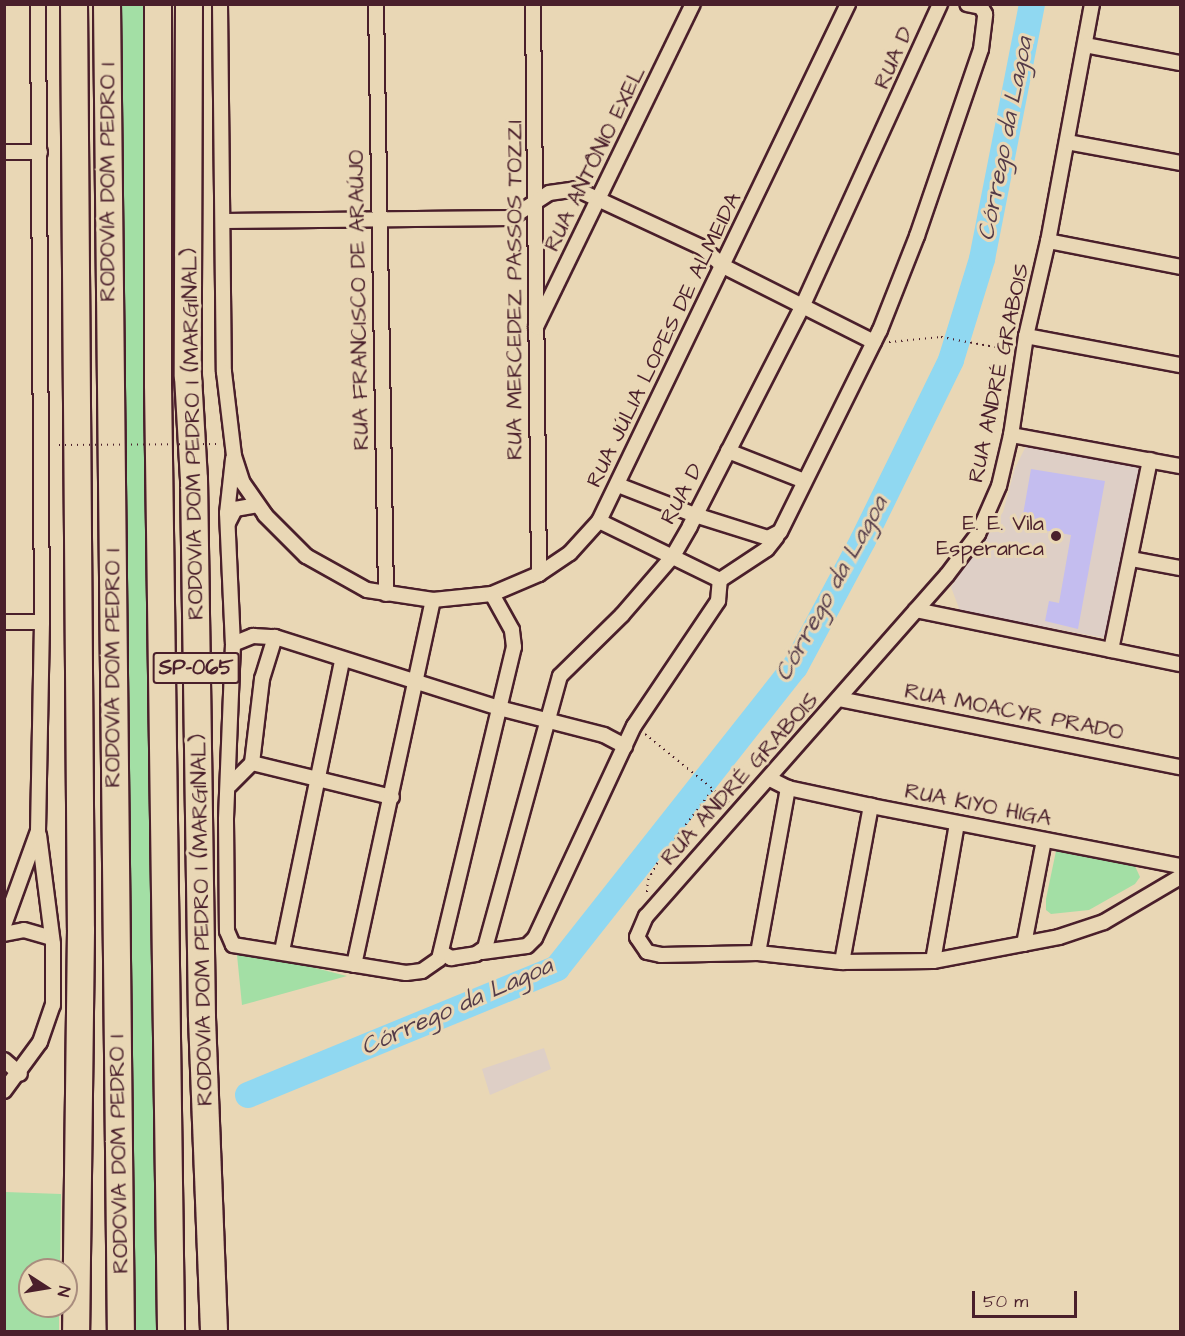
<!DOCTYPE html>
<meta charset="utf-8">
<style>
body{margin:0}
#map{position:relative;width:1185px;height:1336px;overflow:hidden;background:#e9d7b5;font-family:"Architects Daughter",sans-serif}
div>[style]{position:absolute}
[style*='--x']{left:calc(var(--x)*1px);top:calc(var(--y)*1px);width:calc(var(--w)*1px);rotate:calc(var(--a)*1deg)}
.built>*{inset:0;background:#decfc6}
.green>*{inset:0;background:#a3dfa5}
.river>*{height:26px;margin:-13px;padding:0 13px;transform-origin:13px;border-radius:13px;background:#90d8f1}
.building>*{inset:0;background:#c4bdef}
.path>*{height:2px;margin-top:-1px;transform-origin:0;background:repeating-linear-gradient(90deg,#4a1f2b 0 1.5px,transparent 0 6px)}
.roads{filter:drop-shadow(2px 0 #4a1f2b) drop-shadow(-2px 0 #4a1f2b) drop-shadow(0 2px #4a1f2b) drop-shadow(0 -2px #4a1f2b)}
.street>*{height:14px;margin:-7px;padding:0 7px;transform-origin:7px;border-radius:7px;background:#e9d7b5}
.highway>*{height:26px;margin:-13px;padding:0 13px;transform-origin:13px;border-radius:13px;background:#e9d7b5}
.path-bridge>*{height:2px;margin-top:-1px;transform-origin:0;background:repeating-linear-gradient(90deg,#4a1f2b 0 1.5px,transparent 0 6px)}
.dots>*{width:16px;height:16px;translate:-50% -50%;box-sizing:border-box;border:3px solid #e9d7b5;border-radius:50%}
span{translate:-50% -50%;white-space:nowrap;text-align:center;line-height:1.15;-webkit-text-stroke:6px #e9d7b5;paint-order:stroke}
.shield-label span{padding:2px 4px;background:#e9d7b5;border:2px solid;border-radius:4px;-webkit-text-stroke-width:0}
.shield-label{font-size:21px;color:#4a1f2b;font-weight:700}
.street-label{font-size:22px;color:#4a1f2b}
.poi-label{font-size:22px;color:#4a1f2b}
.right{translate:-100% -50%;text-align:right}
.water-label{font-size:24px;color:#543b49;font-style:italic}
.frame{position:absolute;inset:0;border:6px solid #4a1f2b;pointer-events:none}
.north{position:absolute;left:18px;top:1258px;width:60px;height:60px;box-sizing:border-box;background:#e9d7b5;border:2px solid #a98d7e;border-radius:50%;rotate:102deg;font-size:16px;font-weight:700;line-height:24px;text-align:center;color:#4a1f2b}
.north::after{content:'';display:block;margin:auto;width:21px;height:27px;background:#4a1f2b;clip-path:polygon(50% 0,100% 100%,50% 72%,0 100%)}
.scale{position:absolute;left:972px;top:1291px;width:105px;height:27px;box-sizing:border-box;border:3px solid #4a1f2b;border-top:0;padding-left:8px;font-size:18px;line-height:21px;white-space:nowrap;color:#4a1f2b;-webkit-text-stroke:4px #e9d7b5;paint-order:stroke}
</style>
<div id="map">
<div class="built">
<div style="clip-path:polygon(1026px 446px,1139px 467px,1105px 638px,960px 611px,951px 587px,1003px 512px,1015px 468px)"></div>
<div style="clip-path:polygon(544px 1048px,551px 1069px,490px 1095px,482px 1069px)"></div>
</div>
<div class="green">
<div style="clip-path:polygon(121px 5px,146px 5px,160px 1332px,134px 1331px)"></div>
<div style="clip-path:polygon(1056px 851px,1135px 866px,1140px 877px,1135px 884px,1089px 910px,1051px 914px,1046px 910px,1046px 899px)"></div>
<div style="clip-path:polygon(248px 951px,347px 976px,242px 1005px,237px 955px)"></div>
<div style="clip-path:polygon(5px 1192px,61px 1194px,60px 1270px,30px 1270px,30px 1306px,59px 1306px,59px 1331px,5px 1331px)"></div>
</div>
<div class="river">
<div style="--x:248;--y:1095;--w:334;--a:-22.3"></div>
<div style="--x:557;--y:968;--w:384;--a:-51.7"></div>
<div style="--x:795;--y:667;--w:144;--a:-61.8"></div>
<div style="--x:863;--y:540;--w:200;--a:-63.9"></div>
<div style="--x:951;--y:360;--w:106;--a:-72.9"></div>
<div style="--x:982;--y:259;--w:260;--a:-78.9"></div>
</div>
<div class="building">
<div style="clip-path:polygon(1031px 469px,1105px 481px,1078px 629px,1045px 621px,1049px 601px,1059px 603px,1071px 535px,1021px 526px)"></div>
</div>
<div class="path">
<div style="--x:889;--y:342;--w:52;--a:-5.5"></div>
<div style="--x:941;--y:337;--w:71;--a:10.5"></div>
<div style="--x:645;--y:734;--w:108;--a:39"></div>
<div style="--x:647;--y:892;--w:12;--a:-85"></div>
<div style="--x:648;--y:880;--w:25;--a:-61"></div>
<div style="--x:660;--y:858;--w:88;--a:-52.4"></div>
</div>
<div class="roads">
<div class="street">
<div style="--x:220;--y:4;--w:368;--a:89.4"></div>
<div style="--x:224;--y:372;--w:85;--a:83.2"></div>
<div style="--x:234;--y:456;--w:28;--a:72"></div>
<div style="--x:243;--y:483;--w:39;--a:55"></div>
<div style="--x:265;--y:515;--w:58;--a:45"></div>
<div style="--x:306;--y:556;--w:70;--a:29.1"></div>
<div style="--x:367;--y:590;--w:67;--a:8.6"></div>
<div style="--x:433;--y:600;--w:59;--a:-5.8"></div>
<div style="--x:492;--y:594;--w:51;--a:-23.1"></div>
<div style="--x:539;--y:574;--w:37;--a:-34"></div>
<div style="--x:570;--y:553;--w:43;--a:-47.8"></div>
<div style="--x:599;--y:521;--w:574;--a:-64.28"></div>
<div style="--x:376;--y:4;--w:590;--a:89.03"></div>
<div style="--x:533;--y:4;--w:570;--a:89.4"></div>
<div style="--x:1092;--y:4;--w:241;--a:100.5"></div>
<div style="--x:1048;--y:241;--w:98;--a:103"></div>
<div style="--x:1026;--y:336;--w:100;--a:98.6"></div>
<div style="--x:1011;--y:435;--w:52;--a:103.2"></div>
<div style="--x:999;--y:486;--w:52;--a:113.6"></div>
<div style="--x:978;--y:534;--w:51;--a:127.1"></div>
<div style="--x:947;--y:575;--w:455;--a:131.4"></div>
<div style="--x:646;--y:916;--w:23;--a:113"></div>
<div style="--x:637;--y:937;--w:18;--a:56"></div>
<div style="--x:647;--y:952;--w:14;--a:12"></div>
<div style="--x:661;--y:955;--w:97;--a:-1.2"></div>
<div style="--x:758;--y:953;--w:84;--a:6.1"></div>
<div style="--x:842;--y:962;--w:91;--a:-0.6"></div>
<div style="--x:933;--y:961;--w:128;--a:-10.8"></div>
<div style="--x:1059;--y:937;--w:47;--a:-18.4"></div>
<div style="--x:1104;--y:922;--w:88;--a:-30.6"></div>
<div style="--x:1085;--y:45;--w:97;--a:10.7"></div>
<div style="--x:1067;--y:142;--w:115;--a:10.5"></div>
<div style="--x:4;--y:152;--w:36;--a:0"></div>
<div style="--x:224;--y:221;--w:287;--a:-0.6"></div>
<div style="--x:511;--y:218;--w:45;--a:-33.3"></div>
<div style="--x:549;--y:193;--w:27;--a:-8"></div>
<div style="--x:576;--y:189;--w:140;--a:24.9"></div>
<div style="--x:703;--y:248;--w:27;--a:42"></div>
<div style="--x:723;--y:266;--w:169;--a:26.7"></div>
<div style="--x:1048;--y:241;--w:135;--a:11.1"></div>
<div style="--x:536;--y:327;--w:359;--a:-64.1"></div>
<div style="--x:1026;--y:336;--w:157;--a:10.7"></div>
<div style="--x:1011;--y:435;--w:172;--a:10.4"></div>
<div style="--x:728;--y:451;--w:82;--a:21.5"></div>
<div style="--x:233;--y:459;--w:54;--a:96.3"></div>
<div style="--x:227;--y:513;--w:131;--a:87.4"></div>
<div style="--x:233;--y:644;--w:176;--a:92.3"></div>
<div style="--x:226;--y:820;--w:111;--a:89.5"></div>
<div style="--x:227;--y:931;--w:15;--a:67"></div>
<div style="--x:233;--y:945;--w:175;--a:9.2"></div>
<div style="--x:406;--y:973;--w:16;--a:-7"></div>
<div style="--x:422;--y:971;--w:21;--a:-35"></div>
<div style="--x:439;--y:959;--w:321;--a:-76.5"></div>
<div style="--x:514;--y:647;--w:17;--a:-97"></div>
<div style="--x:512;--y:630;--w:41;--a:-119.1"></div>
<div style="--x:618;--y:485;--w:83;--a:21.3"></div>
<div style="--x:695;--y:515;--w:77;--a:17.5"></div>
<div style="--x:768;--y:538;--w:13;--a:-27"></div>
<div style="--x:780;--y:532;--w:225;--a:-63.7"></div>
<div style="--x:880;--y:330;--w:101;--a:-68.5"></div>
<div style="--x:917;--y:236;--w:198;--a:-71.1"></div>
<div style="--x:981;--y:49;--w:35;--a:-83"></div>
<div style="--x:985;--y:14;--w:8;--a:-120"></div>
<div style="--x:981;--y:7;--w:14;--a:-168"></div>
<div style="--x:599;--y:521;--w:135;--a:26"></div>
<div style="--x:228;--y:523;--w:16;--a:-63"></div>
<div style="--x:235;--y:509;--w:23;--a:-10"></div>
<div style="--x:1131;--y:559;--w:50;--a:10.4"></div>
<div style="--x:720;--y:580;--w:56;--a:-33.4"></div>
<div style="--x:767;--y:549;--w:16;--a:-52"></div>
<div style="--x:916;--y:610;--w:269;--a:11.6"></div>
<div style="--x:4;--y:622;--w:38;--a:0"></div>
<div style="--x:233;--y:644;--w:22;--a:-22"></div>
<div style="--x:253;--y:636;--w:22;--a:3"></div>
<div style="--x:275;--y:637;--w:235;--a:17.6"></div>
<div style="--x:499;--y:708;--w:108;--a:14.4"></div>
<div style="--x:604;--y:735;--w:24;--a:28"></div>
<div style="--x:1111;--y:650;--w:194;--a:-78.4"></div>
<div style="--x:839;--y:699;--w:348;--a:11.3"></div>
<div style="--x:252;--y:763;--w:144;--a:13.7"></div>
<div style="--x:770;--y:779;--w:20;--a:27"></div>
<div style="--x:788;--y:788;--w:85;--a:12.2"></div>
<div style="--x:871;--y:806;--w:315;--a:11"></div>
<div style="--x:230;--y:785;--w:31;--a:-45"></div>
<div style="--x:252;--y:763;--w:85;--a:-83.2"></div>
<div style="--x:262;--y:679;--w:44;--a:-72.8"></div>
<div style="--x:4;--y:925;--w:100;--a:-70.1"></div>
<div style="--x:38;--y:831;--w:209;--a:-88.9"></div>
<div style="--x:42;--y:622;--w:618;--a:-90.37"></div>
<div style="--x:4;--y:934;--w:20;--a:-11"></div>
<div style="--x:24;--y:930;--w:29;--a:16"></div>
<div style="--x:1024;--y:944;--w:106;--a:-79.1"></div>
<div style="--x:282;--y:951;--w:297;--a:-78.3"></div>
<div style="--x:441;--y:952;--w:12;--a:31"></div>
<div style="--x:451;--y:958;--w:25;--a:-9"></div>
<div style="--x:476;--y:954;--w:11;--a:-34"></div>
<div style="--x:485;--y:948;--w:282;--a:-74.6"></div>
<div style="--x:560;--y:676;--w:87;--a:-44.5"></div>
<div style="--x:622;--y:615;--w:78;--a:-49.2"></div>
<div style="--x:673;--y:556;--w:34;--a:-60"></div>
<div style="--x:690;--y:526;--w:246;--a:-62.9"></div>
<div style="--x:802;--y:307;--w:333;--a:-65.5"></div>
<div style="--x:482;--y:952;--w:45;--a:-7.6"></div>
<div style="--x:527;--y:946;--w:11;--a:-45"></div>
<div style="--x:535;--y:938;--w:234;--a:-65"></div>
<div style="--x:634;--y:726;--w:151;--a:-56.1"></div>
<div style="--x:718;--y:601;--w:21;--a:-85"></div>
<div style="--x:758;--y:953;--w:168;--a:-79.7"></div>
<div style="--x:933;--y:961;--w:140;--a:-80.1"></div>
<div style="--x:842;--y:962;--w:159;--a:-79.5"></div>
<div style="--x:354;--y:965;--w:373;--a:-77.8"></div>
<div style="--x:4;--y:1060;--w:21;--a:41"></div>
<div style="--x:4;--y:1091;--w:61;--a:-53.7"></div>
<div style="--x:40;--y:1042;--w:39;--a:-71"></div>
<div style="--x:53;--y:1005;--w:61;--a:-90"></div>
<div style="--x:53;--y:944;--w:110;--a:-97.3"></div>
</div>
<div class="highway">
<div style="--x:74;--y:4;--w:926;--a:89.57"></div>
<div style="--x:81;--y:930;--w:402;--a:90.7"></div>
<div style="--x:107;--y:4;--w:1328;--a:89.4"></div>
<div style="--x:158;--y:4;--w:381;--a:90"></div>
<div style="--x:158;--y:385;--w:947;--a:89.21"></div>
<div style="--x:189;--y:4;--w:372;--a:90.2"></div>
<div style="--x:188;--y:376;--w:103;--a:86.7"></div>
<div style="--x:194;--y:479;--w:539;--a:89.15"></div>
<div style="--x:202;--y:1018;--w:314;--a:87.8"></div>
</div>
</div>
<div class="path-bridge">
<div style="--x:59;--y:445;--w:159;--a:-0.4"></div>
</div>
<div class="dots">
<div style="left:1056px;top:536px;background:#4a1f2b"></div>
</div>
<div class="shield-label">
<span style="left:196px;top:668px">SP-065</span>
</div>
<div class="street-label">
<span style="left:894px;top:58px;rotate:-66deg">RUA D</span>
<span style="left:595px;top:159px;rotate:-64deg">RUA ANTÔNIO EXEL</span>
<span style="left:108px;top:182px;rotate:-90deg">RODOVIA DOM PEDRO I</span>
<span style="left:515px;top:290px;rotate:-90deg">RUA MERCEDEZ PASSOS TOZZI</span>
<span style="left:359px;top:300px;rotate:-91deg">RUA FRANCISCO DE ARAÚJO</span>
<span style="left:664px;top:340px;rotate:-64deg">RUA JÚLIA LOPES DE ALMEIDA</span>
<span style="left:999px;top:373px;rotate:-78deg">RUA ANDRÉ GRABOIS</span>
<span style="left:193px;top:434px;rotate:-91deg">RODOVIA DOM PEDRO I (MARGINAL)</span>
<span style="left:682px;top:494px;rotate:-62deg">RUA D</span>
<span style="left:113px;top:668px;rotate:-90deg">RODOVIA DOM PEDRO I</span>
<span style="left:1014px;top:712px;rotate:11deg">RUA MOACYR PRADO</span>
<span style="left:740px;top:779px;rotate:-48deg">RUA ANDRÉ GRABOIS</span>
<span style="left:978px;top:805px;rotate:11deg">RUA KIYO HIGA</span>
<span style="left:202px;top:920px;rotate:-91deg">RODOVIA DOM PEDRO I (MARGINAL)</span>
<span style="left:119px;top:1154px;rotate:-91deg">RODOVIA DOM PEDRO I</span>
</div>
<div class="poi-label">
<span class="right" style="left:1044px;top:536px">E. E. Vila<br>Esperanca</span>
</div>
<div class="water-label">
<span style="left:1006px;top:139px;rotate:-79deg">Córrego da Lagoa</span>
<span style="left:832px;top:589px;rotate:-61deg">Córrego da Lagoa</span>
<span style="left:457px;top:1007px;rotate:-24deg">Córrego da Lagoa</span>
</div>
<div class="frame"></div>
<div class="north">N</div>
<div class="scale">50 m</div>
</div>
